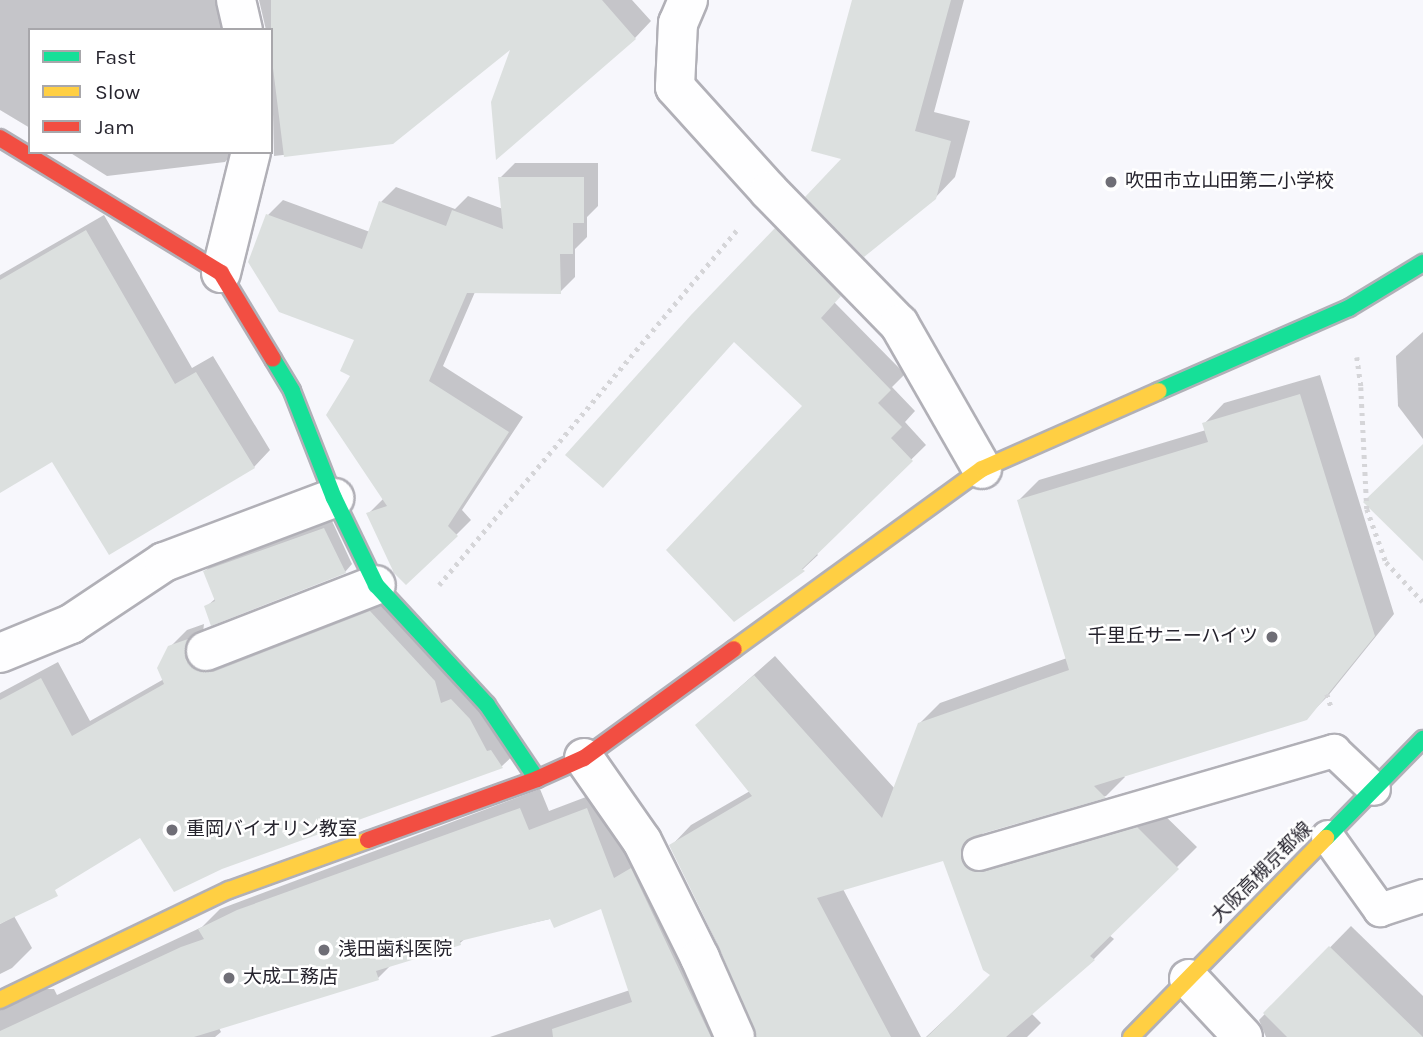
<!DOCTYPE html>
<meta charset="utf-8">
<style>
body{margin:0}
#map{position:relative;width:1423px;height:1037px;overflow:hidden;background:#f7f7fc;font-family:Karla,"Noto Sans JP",sans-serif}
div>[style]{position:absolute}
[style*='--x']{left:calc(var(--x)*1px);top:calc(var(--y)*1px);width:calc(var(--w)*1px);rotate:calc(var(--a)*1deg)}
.shadow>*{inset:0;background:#0003}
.building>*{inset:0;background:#dce0df}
.path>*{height:4.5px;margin-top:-2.25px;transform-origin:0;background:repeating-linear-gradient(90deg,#d5d5d8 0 3.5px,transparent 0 8.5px)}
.roads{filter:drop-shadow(2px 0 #b1b0b7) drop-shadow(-2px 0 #b1b0b7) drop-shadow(0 2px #b1b0b7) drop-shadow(0 -2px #b1b0b7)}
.lane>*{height:32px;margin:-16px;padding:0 16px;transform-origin:16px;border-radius:16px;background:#fefeff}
.street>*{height:38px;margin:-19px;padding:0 19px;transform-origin:19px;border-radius:19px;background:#fefeff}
.fast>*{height:16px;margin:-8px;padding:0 8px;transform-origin:8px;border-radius:8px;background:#16e098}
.slow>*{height:16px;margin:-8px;padding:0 8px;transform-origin:8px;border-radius:8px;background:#ffcf43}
.jam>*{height:16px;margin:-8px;padding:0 8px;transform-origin:8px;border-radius:8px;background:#f24e42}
.dots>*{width:19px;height:19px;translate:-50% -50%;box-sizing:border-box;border:4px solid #fff;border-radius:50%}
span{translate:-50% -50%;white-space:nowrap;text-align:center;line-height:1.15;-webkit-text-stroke:5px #fff;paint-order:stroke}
.poi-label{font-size:19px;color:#26242e}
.left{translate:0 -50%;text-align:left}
.right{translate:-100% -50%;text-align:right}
.street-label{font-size:19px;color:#26242e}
.legend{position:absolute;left:28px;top:28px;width:245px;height:126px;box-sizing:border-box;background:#fff;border:2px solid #a8a7ab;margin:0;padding:9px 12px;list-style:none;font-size:21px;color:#26242e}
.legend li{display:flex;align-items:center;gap:14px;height:35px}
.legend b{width:35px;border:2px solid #a8a7ab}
</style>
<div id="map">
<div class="shadow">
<div style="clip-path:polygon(0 0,234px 0,245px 30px,30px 30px,30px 128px,0 110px)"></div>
<div style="clip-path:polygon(259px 0,632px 0,651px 21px,635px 38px,514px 44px,391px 143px,274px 156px,271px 30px,266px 30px)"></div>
<div style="clip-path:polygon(854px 0,964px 0,934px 112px,970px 121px,955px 177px,935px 198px,844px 158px)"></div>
<div style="clip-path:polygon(69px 152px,234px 152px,225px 162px,107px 176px)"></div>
<div style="clip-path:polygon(515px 163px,598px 163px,598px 206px,587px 217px,587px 237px,575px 249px,575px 277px,560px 292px,475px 292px,443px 366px,523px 417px,462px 510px,471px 520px,456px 535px,368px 514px,384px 498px,352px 375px,356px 339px,268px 215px,283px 200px,370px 232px,381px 202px,396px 187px,455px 209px,468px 196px,503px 209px,500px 178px)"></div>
<div style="clip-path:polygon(104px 215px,192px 368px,213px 356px,270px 450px,254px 467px,53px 459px,0 491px,0 275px)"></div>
<div style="clip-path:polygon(791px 215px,855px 280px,834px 302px,905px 374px,892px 387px,915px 411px,905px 422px,926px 445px,816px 553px,818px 555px,803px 569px,735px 619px,804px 406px,735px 340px,692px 316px)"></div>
<div style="clip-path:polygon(1423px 332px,1423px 439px,1398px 406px,1396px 356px)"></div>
<div style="clip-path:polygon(1320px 375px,1394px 614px,1327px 697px,1306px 718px,1123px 775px,1125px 777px,1106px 796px,982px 832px,986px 847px,1157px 808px,1197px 847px,1109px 935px,1114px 939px,1094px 959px,1031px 1013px,1041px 1023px,1027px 1037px,926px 1037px,992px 975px,944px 859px,843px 889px,921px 1037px,758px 1037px,757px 1028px,671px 846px,691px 825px,750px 791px,697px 725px,775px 656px,895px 789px,919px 724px,940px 703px,1067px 658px,1019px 500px,1039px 480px,1206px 430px,1204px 424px,1224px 403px)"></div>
<div style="clip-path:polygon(332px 521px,352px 564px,345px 572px,206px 607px,216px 598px,205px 571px,213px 564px)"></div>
<div style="clip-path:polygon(387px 595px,519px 750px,502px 766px,221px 868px,140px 836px,0 878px,0 693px,58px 662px,90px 721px,164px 679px,170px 647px,187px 630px,204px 624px,202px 641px)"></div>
<div style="clip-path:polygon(540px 789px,549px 811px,607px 789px,748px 1037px,490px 1037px,630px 990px,602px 907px,466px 938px,460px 943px,392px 964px,378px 978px,219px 1028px,221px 1032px,215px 1037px,0 1037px,0 989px,54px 989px,57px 995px,202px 927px,220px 909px)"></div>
<div style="clip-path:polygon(14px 916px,32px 948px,12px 968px,0 974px,0 924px)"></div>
<div style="clip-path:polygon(1351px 926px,1423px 996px,1423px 1037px,1266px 1037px,1259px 1020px)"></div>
</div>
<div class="building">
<div style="clip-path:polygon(271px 0,602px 0,636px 39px,496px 160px,491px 102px,510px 50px,393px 144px,284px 157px,271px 52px)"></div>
<div style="clip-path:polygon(852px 0,951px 0,915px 131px,951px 141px,936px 199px,864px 257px,805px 197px,841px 159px,811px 151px)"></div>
<div style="clip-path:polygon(498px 177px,584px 177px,584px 223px,573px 223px,573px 254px,560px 254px,561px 294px,467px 293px,429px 381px,509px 432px,448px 526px,458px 536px,406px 585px,394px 573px,366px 513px,387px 506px,326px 415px,350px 376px,340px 371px,354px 340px,279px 312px,248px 262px,266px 214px,362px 249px,379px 201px,446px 226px,452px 210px,503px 229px)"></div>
<div style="clip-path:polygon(775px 228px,841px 296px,821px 318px,891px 390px,878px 403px,902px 427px,891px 438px,913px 461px,802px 569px,805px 571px,734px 622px,666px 550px,802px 406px,734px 342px,603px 488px,565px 455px,691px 315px)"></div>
<div style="clip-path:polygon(86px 230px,175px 384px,196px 372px,255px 468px,109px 555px,52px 462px,0 493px,0 280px)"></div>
<div style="clip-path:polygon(1300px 394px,1375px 636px,1307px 720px,1094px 786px,1106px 798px,974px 836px,965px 842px,961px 850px,966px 867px,983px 872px,1137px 827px,1179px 869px,1090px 956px,1095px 960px,1006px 1037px,927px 1037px,990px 975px,983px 970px,943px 861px,817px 898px,891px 1037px,756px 1037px,720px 949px,669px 845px,752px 796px,695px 725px,754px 675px,882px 818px,918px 723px,1069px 670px,1017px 500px,1208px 442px,1202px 423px)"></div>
<div style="clip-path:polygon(1423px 444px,1423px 561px,1363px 502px)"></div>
<div style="clip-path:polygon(324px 528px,346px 573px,211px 626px,204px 606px,215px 601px,203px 571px)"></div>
<div style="clip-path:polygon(370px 611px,435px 681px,441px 703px,451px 699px,470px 719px,487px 751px,491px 750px,503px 768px,222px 869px,174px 892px,140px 838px,55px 890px,58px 896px,0 924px,0 700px,41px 678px,72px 736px,164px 684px,157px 668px,168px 646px,188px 639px,185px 658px,192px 668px,202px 672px,213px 672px)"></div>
<div style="clip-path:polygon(520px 808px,529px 830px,587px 808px,614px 878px,631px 868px,711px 1037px,553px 1037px,552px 1029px,632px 1002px,601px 909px,554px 928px,550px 919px,460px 941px,461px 945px,376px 971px,379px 980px,194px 1037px,0 1037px,0 1031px,181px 947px,204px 939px,198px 929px,237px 910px)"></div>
<div style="clip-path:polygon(1329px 946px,1423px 1037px,1287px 1037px,1263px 1013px)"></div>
</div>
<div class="path">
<div style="--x:1357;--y:357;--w:30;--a:82"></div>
<div style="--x:1361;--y:387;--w:122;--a:87.2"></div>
<div style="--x:1367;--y:509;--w:56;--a:70.3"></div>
<div style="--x:1386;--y:562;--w:54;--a:47.2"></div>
<div style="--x:439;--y:585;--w:467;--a:-50"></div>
<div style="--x:1327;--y:694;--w:13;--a:72"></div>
</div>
<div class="roads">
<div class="lane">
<div style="--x:1328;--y:837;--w:90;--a:54.5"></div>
<div style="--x:1380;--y:910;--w:45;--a:-18"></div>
<div style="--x:979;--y:854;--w:370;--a:-16.2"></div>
<div style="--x:1334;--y:751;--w:55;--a:43.5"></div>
</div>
<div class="street">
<div style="--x:236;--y:0;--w:31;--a:77"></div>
<div style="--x:688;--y:0;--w:25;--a:113"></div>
<div style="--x:678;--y:23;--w:64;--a:92.7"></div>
<div style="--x:675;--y:87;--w:140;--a:47.9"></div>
<div style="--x:769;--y:191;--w:186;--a:45.7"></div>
<div style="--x:899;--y:324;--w:167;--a:60.2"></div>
<div style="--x:221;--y:273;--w:125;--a:-76.1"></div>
<div style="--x:206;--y:651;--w:182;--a:-21.2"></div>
<div style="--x:0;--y:653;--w:77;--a:-22.2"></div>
<div style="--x:71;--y:624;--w:112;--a:-33.7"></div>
<div style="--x:164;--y:562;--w:182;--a:-20.6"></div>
<div style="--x:584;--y:758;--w:101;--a:55.1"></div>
<div style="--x:642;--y:841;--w:131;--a:63.6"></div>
<div style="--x:700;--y:958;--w:86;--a:66.1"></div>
<div style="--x:1189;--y:979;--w:79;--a:47"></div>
</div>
<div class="fast">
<div style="--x:273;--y:359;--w:37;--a:59"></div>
<div style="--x:292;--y:391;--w:115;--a:68.6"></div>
<div style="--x:334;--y:498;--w:97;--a:64.2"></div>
<div style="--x:376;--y:585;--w:163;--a:47.2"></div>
<div style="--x:487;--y:705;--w:89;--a:56"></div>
<div style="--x:1159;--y:391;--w:207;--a:-23.6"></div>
<div style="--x:1349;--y:308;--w:87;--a:-31.3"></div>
<div style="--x:1326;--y:838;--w:139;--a:-45.6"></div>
</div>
<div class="slow">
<div style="--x:734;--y:649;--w:306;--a:-36"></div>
<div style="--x:982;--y:469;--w:193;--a:-23.8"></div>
<div style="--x:0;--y:1000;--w:254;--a:-25.7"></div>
<div style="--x:229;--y:890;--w:148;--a:-19.8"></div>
<div style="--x:1131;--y:1037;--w:279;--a:-45.6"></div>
</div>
<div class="jam">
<div style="--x:0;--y:138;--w:259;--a:31.4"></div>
<div style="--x:221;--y:273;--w:100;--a:58.8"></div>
<div style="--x:368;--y:840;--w:180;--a:-19.8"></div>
<div style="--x:537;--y:779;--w:51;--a:-24.1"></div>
<div style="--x:584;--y:758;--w:185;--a:-36"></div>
</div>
</div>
<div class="dots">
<div style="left:1111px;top:182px;background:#6f6e76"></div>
<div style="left:1272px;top:637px;background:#6f6e76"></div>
<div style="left:172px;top:830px;background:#6f6e76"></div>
<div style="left:324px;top:950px;background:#6f6e76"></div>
<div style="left:229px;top:978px;background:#6f6e76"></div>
</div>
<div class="poi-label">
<span class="left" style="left:1125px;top:182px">吹田市立山田第二小学校</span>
<span class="right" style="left:1258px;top:637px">千里丘サニーハイツ</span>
<span class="left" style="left:186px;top:830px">重岡バイオリン教室</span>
<span class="left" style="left:338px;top:950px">浅田歯科医院</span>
<span class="left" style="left:243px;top:978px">大成工務店</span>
</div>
<div class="street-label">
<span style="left:1262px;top:873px;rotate:-45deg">大阪高槻京都線</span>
</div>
<ul class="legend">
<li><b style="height:9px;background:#16e098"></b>Fast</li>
<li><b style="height:9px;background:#ffcf43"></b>Slow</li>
<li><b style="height:9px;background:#f24e42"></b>Jam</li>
</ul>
</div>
